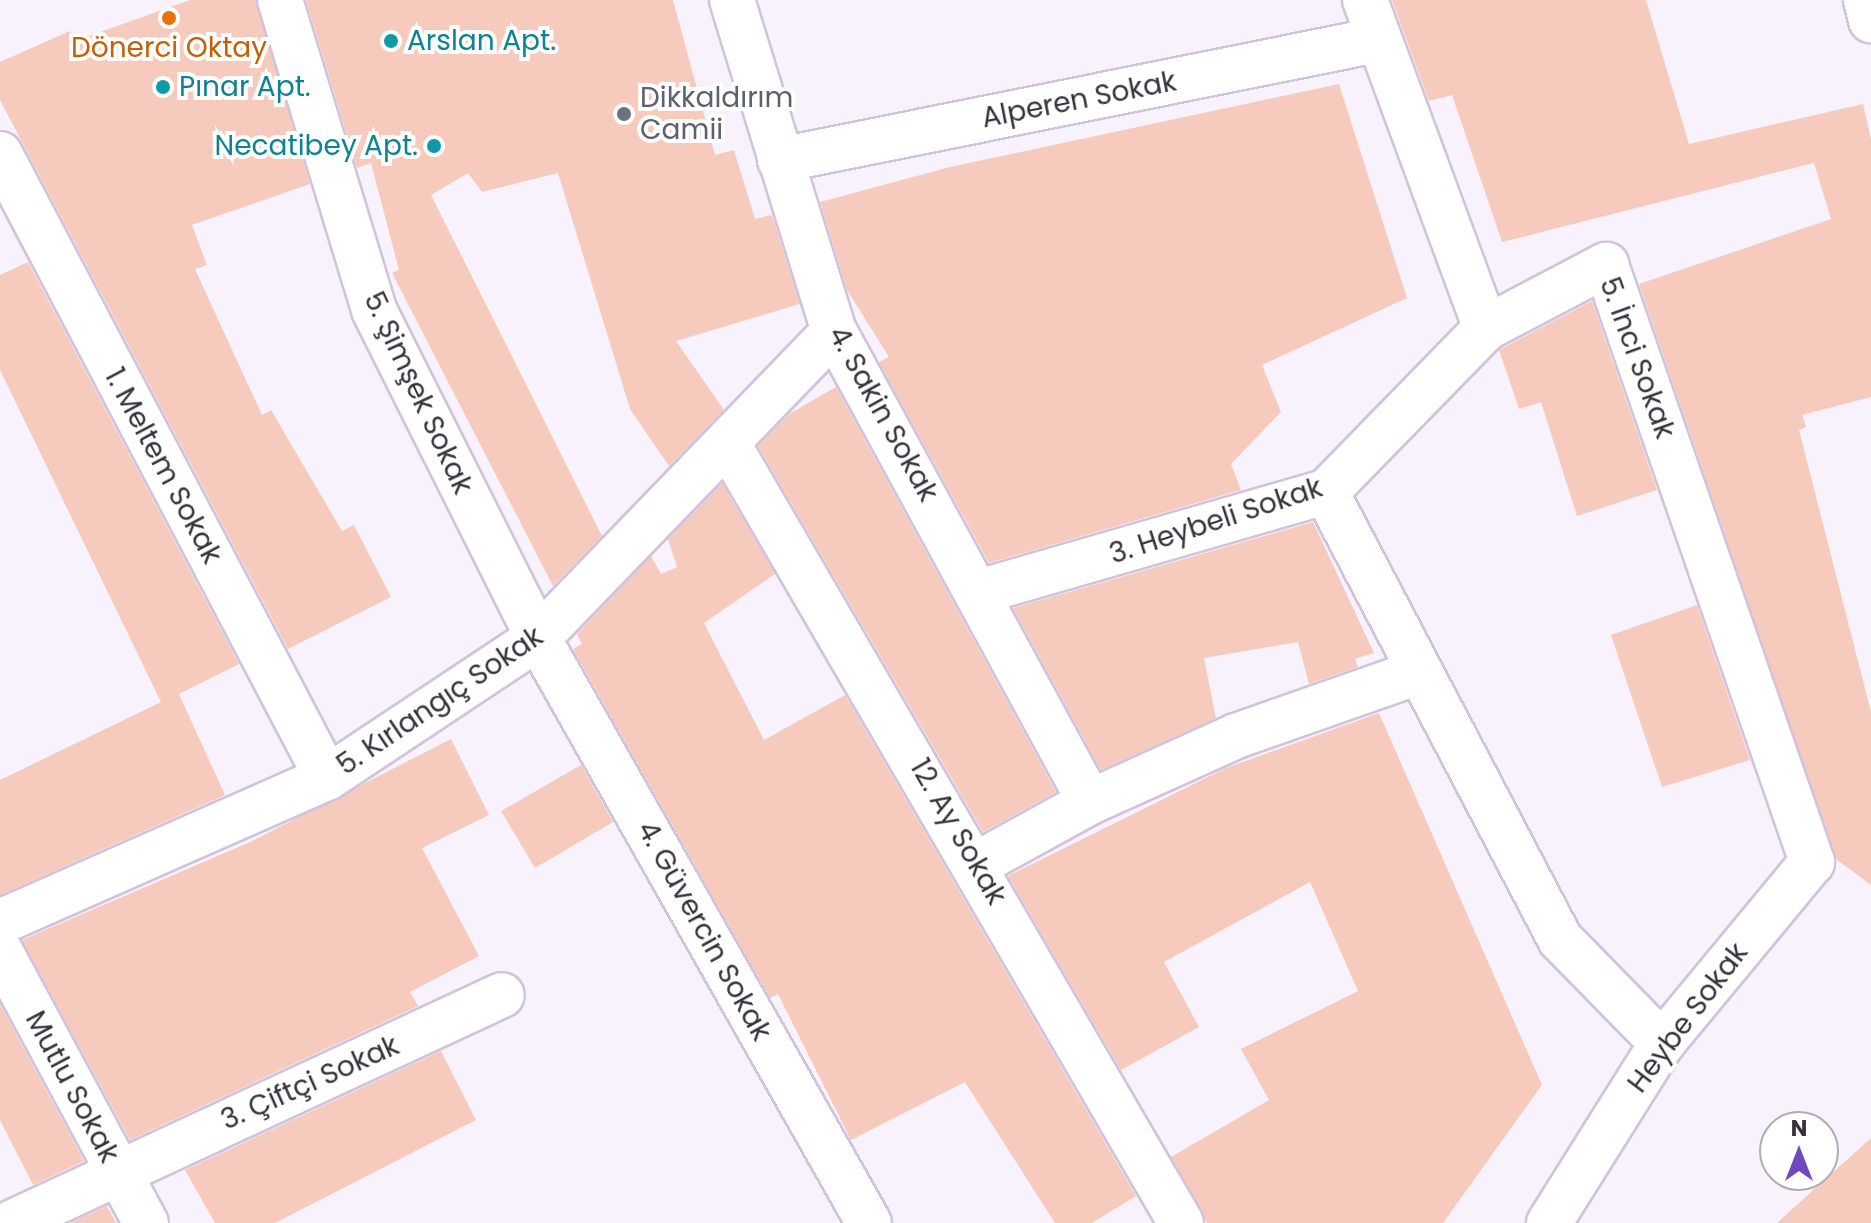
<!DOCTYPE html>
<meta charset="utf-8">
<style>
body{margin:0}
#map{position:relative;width:1871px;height:1223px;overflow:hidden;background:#f8f2fc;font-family:Poppins,sans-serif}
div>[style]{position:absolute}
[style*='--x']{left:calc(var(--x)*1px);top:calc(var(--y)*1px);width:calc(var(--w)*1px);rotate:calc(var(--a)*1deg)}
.building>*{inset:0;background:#f6cabc}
.roads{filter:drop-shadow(2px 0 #d0c3db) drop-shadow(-2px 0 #d0c3db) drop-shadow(0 2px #d0c3db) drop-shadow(0 -2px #d0c3db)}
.street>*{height:44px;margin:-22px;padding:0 22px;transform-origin:22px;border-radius:22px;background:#fff}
.dots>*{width:22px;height:22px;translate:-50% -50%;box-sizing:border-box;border:4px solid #fff;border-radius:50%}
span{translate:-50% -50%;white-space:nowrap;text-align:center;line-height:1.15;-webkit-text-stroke:8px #fff;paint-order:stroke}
.culture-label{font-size:28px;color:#0d838f}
.left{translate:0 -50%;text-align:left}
.right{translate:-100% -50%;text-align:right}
.food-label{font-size:28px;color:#c56008}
.worship-label{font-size:28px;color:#5b616d}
.street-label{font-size:28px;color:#36313a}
.north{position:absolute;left:1759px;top:1111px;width:80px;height:80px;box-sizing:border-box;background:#fff;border:2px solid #afadb0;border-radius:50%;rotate:0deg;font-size:22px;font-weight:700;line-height:32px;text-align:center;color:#36313a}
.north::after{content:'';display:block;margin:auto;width:28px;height:36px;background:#6e49c2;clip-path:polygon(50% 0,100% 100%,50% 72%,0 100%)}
</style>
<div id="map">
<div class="building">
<div style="clip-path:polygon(190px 0,256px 0,310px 184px,192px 225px,207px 265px,195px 269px,262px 415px,271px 410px,342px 531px,354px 525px,391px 597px,288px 649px,0 100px,0 62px,70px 31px,75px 41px)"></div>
<div style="clip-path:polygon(306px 0,673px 0,715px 155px,734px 150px,755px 219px,772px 215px,800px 304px,676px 341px,724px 410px,669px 466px,630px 409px,558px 173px,482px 192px,468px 173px,431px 195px,602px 536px,553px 586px,392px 273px,399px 270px,371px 163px,357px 168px)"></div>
<div style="clip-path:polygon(1392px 0,1646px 0,1689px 144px,1863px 104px,1871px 139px,1871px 397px,1802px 415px,1806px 427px,1799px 430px,1871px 712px,1871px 885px,1836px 859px,1639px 284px,1831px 219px,1814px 163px,1502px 242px,1452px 95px,1429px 101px)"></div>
<div style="clip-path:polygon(1339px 84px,1407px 298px,1262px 365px,1281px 412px,1231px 464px,1241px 490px,989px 563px,879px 362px,889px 357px,847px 290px,820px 202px,950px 167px)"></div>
<div style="clip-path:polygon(28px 262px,239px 664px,179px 694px,225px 795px,0 895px,0 780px,161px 702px,0 370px,0 275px)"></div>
<div style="clip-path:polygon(1592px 301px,1657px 490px,1577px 516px,1541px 402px,1519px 409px,1499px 350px)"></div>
<div style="clip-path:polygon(836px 387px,1056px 792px,983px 832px,758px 446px,789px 414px)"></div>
<div style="clip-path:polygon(722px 483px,775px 574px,704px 623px,764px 740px,845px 695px,1136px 1196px,1092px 1223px,1055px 1223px,965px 1082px,851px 1140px,778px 994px,770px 998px,573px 649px,582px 644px,577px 634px,651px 556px,661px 574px,677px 567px,668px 539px)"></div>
<div style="clip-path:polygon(1313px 522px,1374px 653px,1355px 659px,1358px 667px,1309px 684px,1298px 642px,1204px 658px,1216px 718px,1101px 770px,1013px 608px)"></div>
<div style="clip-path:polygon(1697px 605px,1750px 760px,1662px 787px,1611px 635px)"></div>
<div style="clip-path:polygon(1379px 713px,1542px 1085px,1443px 1223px,1207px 1223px,1171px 1157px,1269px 1100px,1241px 1049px,1358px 991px,1310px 882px,1164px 962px,1199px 1027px,1121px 1070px,1008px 876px,1226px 768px)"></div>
<div style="clip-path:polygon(451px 739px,489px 815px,422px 848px,479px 956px,410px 992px,418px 1006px,130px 1140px,22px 940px,250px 842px)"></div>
<div style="clip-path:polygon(581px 765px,613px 822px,535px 868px,501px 811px)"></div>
<div style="clip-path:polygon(0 1004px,84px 1161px,33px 1185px,0 1120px)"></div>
<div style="clip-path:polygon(441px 1051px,476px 1120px,275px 1223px,215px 1223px,185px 1170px)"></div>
<div style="clip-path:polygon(1871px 1138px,1871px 1223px,1777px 1223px)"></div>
<div style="clip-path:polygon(107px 1206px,116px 1223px,70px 1223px)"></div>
</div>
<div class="roads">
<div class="street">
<div style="--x:280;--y:0;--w:324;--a:73.1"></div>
<div style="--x:374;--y:310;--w:367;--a:63.4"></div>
<div style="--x:538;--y:638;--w:672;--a:60.5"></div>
<div style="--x:732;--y:0;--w:346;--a:72.9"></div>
<div style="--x:834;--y:331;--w:536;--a:61.47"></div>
<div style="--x:1365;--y:0;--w:350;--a:69.8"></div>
<div style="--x:1866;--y:0;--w:21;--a:76"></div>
<div style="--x:0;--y:154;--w:704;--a:62.34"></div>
<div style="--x:780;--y:160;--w:609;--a:-11.37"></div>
<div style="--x:728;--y:444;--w:901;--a:59.82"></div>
<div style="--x:1326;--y:492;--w:505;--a:62.37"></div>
<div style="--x:1560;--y:939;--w:146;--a:45.6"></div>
<div style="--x:982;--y:591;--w:358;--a:-16.1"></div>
<div style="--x:1326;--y:492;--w:229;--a:-45.7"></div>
<div style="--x:1486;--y:328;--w:136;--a:-27.7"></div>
<div style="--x:1606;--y:265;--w:632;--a:70.96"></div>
<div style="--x:1812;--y:862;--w:235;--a:129.6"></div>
<div style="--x:1662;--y:1043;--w:213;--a:122.1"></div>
<div style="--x:977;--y:864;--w:129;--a:-28.8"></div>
<div style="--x:1090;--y:802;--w:160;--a:-24.3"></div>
<div style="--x:1236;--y:736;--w:194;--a:-19.3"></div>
<div style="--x:0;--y:922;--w:357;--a:-23.8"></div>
<div style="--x:327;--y:778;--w:253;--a:-33.6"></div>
<div style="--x:538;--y:638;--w:426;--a:-46"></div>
<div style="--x:0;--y:951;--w:309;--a:61.8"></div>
<div style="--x:11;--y:1223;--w:541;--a:-24.91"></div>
</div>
</div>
<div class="dots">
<div style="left:169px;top:18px;background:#e8710a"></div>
<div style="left:391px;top:41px;background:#0f9aa8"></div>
<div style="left:163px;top:87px;background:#0f9aa8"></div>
<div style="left:624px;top:114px;background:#6b7280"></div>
<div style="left:434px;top:146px;background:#0f9aa8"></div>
</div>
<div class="culture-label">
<span class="left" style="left:407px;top:41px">Arslan Apt.</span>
<span class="left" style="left:179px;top:87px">Pınar Apt.</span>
<span class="right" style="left:418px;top:146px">Necatibey Apt.</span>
</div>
<div class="food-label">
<span style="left:169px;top:48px">Dönerci Oktay</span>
</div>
<div class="worship-label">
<span class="left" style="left:640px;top:114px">Dikkaldırım<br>Camii</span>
</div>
<div class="street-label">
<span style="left:1079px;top:100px;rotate:-11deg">Alperen Sokak</span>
<span style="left:1637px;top:358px;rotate:70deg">5. İnci Sokak</span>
<span style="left:418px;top:393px;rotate:65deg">5. Şimşek Sokak</span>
<span style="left:883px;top:414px;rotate:61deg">4. Sakin Sokak</span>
<span style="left:163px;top:466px;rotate:62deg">1. Meltem Sokak</span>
<span style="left:1216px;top:521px;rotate:-18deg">3. Heybeli Sokak</span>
<span style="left:440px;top:701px;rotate:-34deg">5. Kırlangıç Sokak</span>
<span style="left:958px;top:832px;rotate:60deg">12. Ay Sokak</span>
<span style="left:704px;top:931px;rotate:61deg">4. Güvercin Sokak</span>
<span style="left:1688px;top:1018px;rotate:-53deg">Heybe Sokak</span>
<span style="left:310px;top:1083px;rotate:-24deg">3. Çiftçi Sokak</span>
<span style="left:72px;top:1087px;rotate:62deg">Mutlu Sokak</span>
</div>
<div class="north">N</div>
</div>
